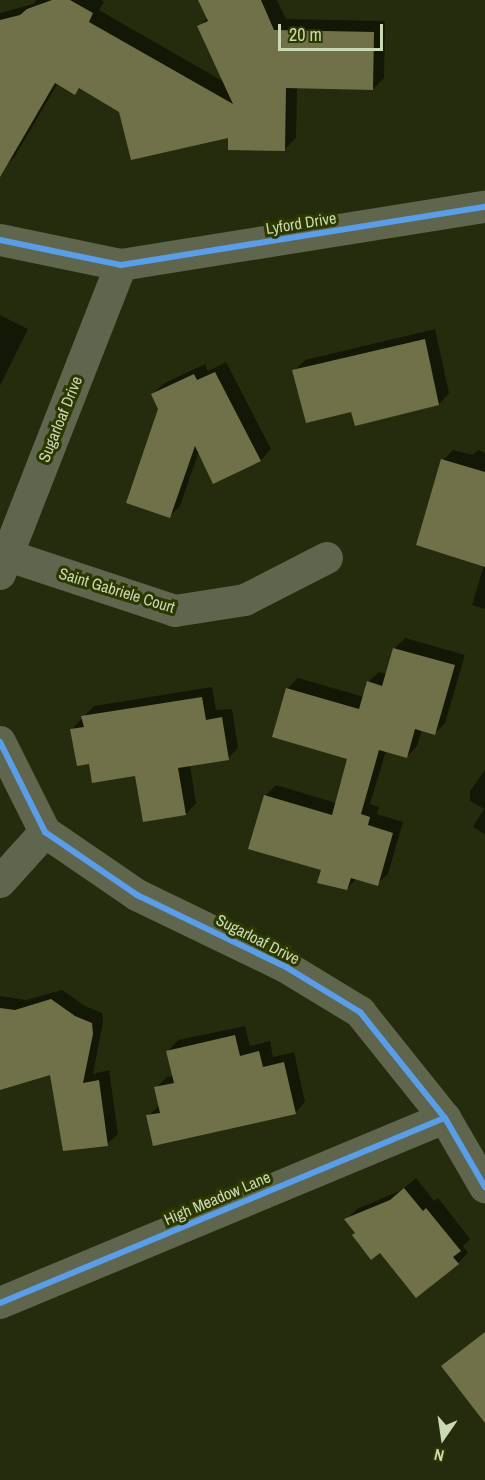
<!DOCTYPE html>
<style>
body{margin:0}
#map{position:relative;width:485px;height:1480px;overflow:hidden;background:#252c0d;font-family:"Archivo Narrow",sans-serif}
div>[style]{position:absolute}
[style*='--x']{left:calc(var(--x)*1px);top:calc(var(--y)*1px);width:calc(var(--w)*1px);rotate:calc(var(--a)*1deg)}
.shadow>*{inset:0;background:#0007}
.building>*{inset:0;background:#707149}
.street>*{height:32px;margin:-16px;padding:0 16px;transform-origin:16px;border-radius:16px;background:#5f664d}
.cycleway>*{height:6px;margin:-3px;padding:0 3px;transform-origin:3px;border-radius:3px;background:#5a9eea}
span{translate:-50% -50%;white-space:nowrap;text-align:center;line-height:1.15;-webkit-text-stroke:6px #2b3900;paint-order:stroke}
.street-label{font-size:16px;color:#cbd8b4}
.north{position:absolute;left:413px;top:1408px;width:60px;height:60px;-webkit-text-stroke:4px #2b3900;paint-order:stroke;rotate:193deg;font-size:16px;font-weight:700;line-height:24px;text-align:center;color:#cbd8b4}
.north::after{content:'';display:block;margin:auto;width:21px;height:27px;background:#cbd8b4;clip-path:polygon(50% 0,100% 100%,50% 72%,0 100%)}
.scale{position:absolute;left:278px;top:24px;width:105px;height:27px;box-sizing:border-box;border:3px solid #cbd8b4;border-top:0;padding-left:8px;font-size:18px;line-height:21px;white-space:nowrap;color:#cbd8b4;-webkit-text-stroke:4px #2b3900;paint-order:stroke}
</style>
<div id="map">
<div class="shadow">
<div style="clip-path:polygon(37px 0,101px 0,104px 2px,99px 10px,224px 82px,199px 27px,208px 17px,200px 0,277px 0,286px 19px,385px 21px,384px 78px,373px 89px,297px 87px,296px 138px,284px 150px,121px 111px,80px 88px,75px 93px,58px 83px,15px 156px,4px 168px,0 165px,0 13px,33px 4px)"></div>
<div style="clip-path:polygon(0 315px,28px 329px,0 386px)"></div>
<div style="clip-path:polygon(435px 329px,449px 393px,439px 404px,294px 371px,305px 360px)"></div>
<div style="clip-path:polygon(226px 362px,271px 449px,261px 460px,214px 482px,199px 451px,180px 506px,170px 516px,160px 409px,153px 394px,163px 384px,205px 364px,208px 371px)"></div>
<div style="clip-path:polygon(453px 450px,473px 455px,478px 450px,485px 453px,485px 609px,472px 605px,484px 565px,443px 460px)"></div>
<div style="clip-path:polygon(405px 638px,465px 655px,445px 723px,435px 733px,422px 729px,417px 746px,407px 757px,386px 751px,370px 804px,379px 807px,377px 814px,403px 822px,388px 874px,377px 884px,357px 878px,347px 889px,323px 869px,265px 796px,276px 785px,336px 803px,348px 758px,287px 689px,298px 678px,364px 697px,368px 682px,379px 672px,387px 674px,394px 649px)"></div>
<div style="clip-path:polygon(212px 687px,216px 710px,232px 709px,238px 748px,228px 758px,190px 765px,196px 803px,186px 814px,137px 774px,91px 763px,72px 729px,94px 706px)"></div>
<div style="clip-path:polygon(485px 770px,485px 834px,473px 827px,484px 809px,470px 801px,470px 791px)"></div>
<div style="clip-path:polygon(62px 990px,85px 1006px,102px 1013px,103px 1022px,93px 1074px,109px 1070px,118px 1134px,107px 1144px,51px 1073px,0 1089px,0 996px,26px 1000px)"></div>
<div style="clip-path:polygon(245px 1026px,250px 1046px,270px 1041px,273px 1057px,294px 1052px,305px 1102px,295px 1113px,148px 1116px,160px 1105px,156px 1088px,167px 1077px,174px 1076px,168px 1051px,178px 1040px)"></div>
<div style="clip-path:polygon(416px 1178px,434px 1201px,438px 1198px,470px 1239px,463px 1246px,468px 1253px,458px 1263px,380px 1251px,357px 1232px,346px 1220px,357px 1209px,402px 1190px)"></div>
<div style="clip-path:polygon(485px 1332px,485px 1421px,443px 1366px)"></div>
</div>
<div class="building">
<div style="clip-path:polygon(52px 0,70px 0,93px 13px,89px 22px,233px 104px,197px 26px,208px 21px,198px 0,261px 0,274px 30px,374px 32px,373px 90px,286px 88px,285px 151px,228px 150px,228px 138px,131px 160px,119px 112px,79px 88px,75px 95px,55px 83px,0 177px,0 20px,20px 15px,27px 9px)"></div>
<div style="clip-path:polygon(425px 339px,439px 405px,355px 426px,351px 412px,306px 423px,292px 370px)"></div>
<div style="clip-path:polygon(215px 372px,261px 461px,213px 484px,195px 446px,170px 518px,126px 503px,158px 409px,151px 394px,194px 374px,197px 380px)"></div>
<div style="clip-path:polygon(441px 459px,485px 472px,485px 567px,416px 545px)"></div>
<div style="clip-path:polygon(393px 648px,455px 665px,435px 735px,415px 729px,407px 758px,379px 750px,361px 814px,370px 817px,368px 825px,393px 833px,378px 886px,351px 878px,347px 890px,317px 883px,321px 870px,248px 849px,264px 795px,332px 815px,347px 759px,272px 737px,286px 688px,359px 709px,367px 681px,382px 686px)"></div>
<div style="clip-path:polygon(202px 697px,206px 720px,222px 717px,229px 760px,178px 768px,186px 815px,143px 822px,135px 776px,92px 783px,89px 764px,77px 766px,70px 729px,84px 727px,81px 716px)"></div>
<div style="clip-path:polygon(51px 999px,75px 1016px,92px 1023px,93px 1034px,83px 1083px,99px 1080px,108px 1146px,63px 1151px,50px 1075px,0 1090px,0 1008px,15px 1010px)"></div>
<div style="clip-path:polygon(235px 1035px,240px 1056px,259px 1051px,263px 1067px,284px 1062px,296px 1114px,153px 1146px,146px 1115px,160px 1113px,154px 1087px,174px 1083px,166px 1051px)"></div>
<div style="clip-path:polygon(404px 1188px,423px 1211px,426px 1208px,461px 1251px,453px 1257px,459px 1264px,416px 1298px,380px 1253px,371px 1260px,352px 1235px,355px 1233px,344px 1219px,390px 1200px)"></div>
<div style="clip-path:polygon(485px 1332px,485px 1423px,441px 1366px)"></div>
</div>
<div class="street">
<div style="--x:0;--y:240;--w:124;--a:11.7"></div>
<div style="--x:121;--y:265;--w:369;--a:-9.1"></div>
<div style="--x:6;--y:555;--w:178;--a:18.3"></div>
<div style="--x:175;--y:611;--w:71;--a:-8.9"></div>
<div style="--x:245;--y:600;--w:92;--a:-27.1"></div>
<div style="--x:0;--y:574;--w:332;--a:-68.6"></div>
<div style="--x:0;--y:742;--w:101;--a:63.4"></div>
<div style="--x:45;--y:832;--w:112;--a:34.4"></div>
<div style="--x:137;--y:895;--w:165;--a:25.8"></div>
<div style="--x:286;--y:967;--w:87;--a:31.3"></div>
<div style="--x:360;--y:1012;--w:136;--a:51.3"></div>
<div style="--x:445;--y:1118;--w:80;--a:59.9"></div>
<div style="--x:0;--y:882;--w:67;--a:-48"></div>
<div style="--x:0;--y:1303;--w:482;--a:-22.6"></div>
</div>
<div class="cycleway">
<div style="--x:0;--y:240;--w:124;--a:11.7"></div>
<div style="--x:121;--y:265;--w:369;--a:-9.1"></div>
<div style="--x:0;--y:742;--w:101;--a:63.4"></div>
<div style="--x:45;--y:832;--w:112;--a:34.4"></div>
<div style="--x:137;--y:895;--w:165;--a:25.8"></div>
<div style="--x:286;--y:967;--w:87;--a:31.3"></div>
<div style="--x:360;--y:1012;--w:136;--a:51.3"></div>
<div style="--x:445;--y:1118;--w:80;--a:59.9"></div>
<div style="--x:0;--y:1303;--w:482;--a:-22.6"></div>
</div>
<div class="street-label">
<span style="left:301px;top:223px;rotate:-9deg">Lyford Drive</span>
<span style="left:60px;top:419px;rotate:-68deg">Sugarloaf Drive</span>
<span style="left:117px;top:590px;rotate:17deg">Saint Gabriele Court</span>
<span style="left:258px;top:939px;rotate:27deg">Sugarloaf Drive</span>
<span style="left:217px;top:1198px;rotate:-23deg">High Meadow Lane</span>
</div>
<div class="north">N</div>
<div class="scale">20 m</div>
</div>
